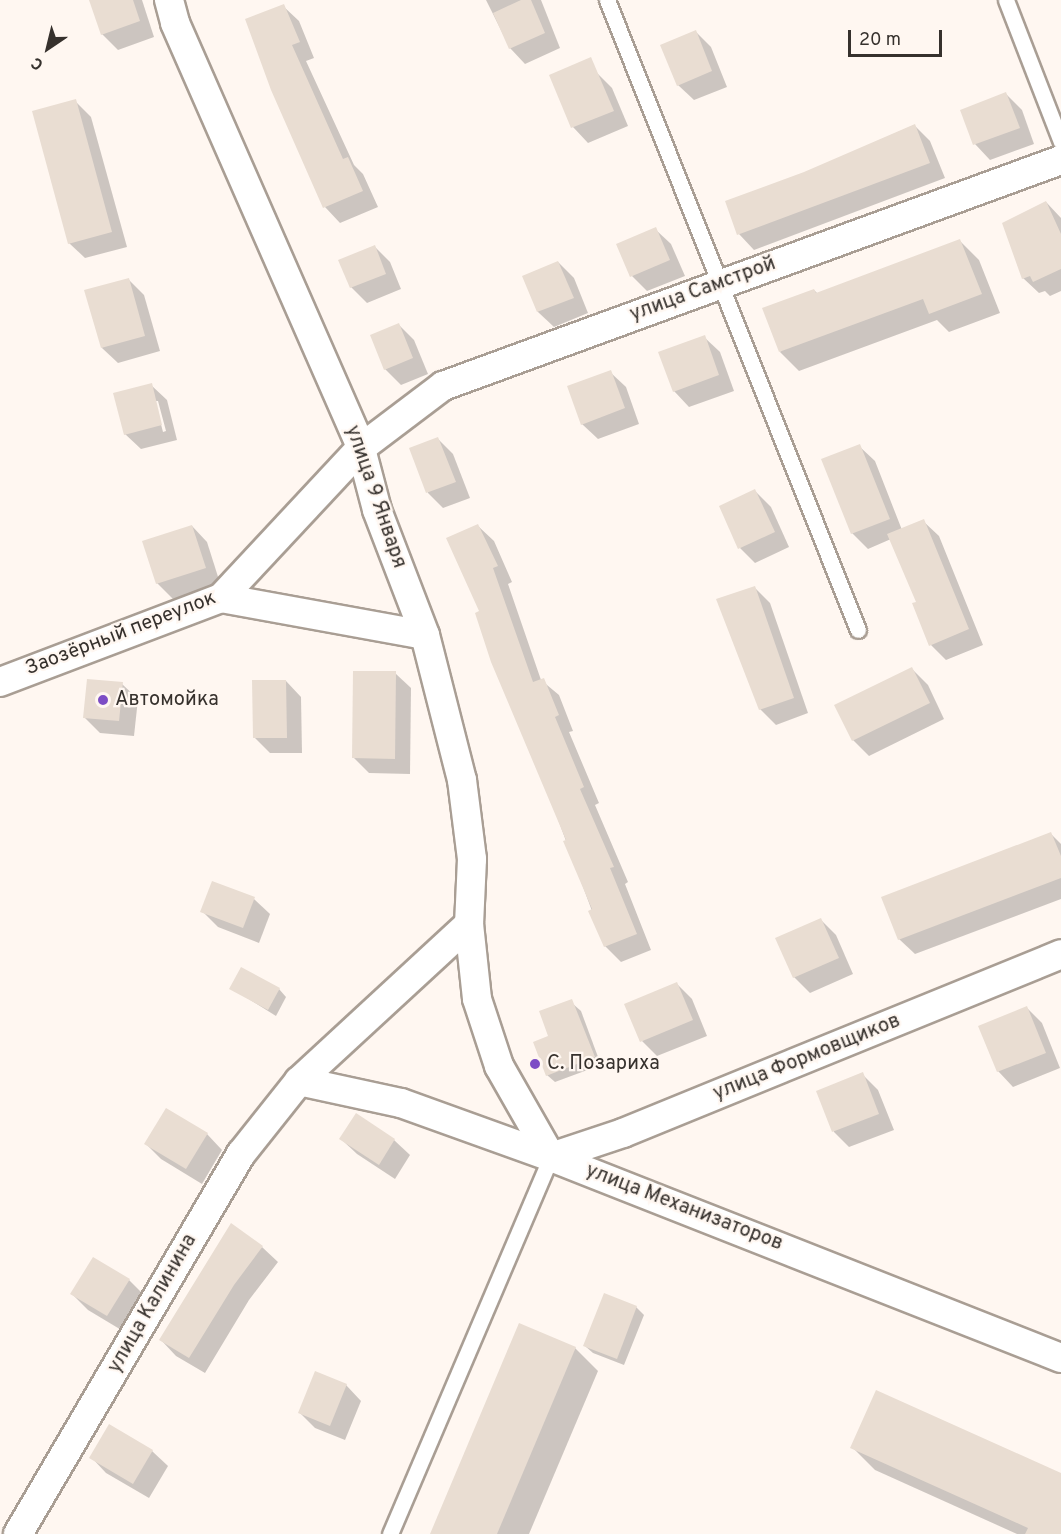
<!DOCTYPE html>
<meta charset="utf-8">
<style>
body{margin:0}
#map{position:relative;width:1061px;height:1534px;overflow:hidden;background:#fff7f1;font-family:Overpass,sans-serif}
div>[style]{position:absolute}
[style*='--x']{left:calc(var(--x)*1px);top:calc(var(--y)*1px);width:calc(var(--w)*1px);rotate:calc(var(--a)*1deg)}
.shadow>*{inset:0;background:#0003}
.building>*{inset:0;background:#e9ddd2}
.roads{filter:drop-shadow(2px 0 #a99e94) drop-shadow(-2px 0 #a99e94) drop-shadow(0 2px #a99e94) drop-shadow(0 -2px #a99e94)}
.lane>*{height:15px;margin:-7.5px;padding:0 7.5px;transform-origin:7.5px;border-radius:7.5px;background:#fff}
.street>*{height:28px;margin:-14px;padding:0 14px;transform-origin:14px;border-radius:14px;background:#fff}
.dots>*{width:16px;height:16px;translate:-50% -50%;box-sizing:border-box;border:3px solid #fff7f1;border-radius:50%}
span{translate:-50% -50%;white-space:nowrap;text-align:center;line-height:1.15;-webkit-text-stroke:4.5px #fff7f1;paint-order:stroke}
.street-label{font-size:20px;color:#36312d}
.poi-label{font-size:20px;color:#36312d}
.left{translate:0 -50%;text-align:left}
.north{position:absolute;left:18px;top:18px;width:60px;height:60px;-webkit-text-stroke:4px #fff7f1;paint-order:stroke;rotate:215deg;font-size:16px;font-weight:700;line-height:24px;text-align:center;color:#36312d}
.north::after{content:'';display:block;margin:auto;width:21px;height:27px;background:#36312d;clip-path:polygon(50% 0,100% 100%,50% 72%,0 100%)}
.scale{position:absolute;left:848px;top:30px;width:94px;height:27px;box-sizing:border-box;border:3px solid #36312d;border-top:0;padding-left:8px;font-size:18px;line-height:21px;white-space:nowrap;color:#36312d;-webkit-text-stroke:4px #fff7f1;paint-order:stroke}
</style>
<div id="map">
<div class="shadow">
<div style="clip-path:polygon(90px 0,142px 0,154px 37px,118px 50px,102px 34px)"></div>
<div style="clip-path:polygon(486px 0,541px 0,560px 48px,525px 64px,510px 48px)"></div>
<div style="clip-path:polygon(283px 6px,299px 21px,314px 58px,306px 61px,354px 165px,363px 174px,378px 207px,340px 223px,325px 207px,272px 90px)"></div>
<div style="clip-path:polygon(695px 31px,711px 47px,727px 87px,694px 100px,678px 85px)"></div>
<div style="clip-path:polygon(597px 73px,612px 88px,628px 126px,588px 143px,573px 127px,557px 90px)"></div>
<div style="clip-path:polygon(1006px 94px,1022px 110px,1034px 144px,990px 160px,975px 144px)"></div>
<div style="clip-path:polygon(75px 101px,91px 117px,127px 247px,85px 258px,69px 243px)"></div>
<div style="clip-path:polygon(914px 125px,930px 141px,945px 178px,754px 250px,739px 234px,805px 173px)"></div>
<div style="clip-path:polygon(1046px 202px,1061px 218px,1061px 291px,1050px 296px,1045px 291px,1039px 293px,1023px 278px)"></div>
<div style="clip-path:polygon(655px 229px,671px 244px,685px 276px,647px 291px,632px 276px)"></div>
<div style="clip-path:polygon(960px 241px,979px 260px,1000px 313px,949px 332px,937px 320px,799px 371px,780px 352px,814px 290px,818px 294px)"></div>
<div style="clip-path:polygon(375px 247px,390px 262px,401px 289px,367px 303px,351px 287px)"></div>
<div style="clip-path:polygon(558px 262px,574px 278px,588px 313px,554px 327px,538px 312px,524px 276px)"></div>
<div style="clip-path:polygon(128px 279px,144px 295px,160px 351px,118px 363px,102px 348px)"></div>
<div style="clip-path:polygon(399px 325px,414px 340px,428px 374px,401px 385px,385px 369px)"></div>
<div style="clip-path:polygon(704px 337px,720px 352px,734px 391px,689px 407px,674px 391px)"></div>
<div style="clip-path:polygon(610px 372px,626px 387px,639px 424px,598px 439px,582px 424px)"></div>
<div style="clip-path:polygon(evenodd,151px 385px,167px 400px,177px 440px,141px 449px,125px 434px,151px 385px,155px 401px,158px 401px,166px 431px,163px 432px,155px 401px)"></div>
<div style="clip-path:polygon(438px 439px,453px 454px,470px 498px,443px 508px,428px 493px,411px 449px)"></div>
<div style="clip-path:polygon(859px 446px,875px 461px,902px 530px,923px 521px,939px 536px,983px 645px,946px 660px,931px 645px,918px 602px,891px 539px,868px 549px,852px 533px)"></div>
<div style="clip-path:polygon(755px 491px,771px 507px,789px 547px,755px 563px,740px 548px)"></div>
<div style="clip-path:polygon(192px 526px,207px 542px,220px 583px,173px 599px,157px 583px)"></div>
<div style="clip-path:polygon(478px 526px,494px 541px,512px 582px,508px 584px,541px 680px,559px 695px,573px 731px,569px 732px,599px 803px,595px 805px,628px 882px,625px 884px,651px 950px,621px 962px,605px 946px,481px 612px)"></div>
<div style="clip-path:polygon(755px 588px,770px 603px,808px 713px,776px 725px,760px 709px)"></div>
<div style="clip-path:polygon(912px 669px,928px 685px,944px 719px,869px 756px,853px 740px)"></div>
<div style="clip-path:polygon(395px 673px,411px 688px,410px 774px,369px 773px,354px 758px)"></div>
<div style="clip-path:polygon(286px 681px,301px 697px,302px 753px,270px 753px,254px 737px)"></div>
<div style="clip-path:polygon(122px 684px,138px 699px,134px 736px,100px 733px,85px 718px)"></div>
<div style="clip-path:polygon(1050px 833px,1061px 844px,1061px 899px,915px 954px,899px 939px)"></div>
<div style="clip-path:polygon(254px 899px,270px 914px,259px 943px,218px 927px,202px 911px)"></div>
<div style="clip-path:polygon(821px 920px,836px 935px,853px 974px,810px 993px,794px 977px)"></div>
<div style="clip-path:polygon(677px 984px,692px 999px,707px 1036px,657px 1056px,642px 1041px)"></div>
<div style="clip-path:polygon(231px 988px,279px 989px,286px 997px,276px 1016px)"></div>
<div style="clip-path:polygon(573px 1004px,581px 1011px,601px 1065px,555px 1082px,547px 1075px,550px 1037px)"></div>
<div style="clip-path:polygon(1027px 1008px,1042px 1023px,1060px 1068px,1013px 1087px,998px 1071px)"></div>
<div style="clip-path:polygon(862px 1074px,878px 1090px,894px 1130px,849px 1147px,834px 1132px,818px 1092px)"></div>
<div style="clip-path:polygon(207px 1134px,222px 1150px,202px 1184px,161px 1159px,146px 1144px)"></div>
<div style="clip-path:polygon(341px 1139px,394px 1140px,410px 1155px,395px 1179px,357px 1154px)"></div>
<div style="clip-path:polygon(262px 1247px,278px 1262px,249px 1300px,205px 1373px,176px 1356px,161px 1340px)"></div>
<div style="clip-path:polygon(129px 1280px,144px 1295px,123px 1331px,88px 1310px,72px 1294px)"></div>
<div style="clip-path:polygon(605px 1295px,636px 1307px,644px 1315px,624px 1365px,593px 1353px,585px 1346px)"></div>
<div style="clip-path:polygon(575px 1348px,598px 1371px,529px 1534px,432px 1534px)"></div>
<div style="clip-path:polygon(346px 1385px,361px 1401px,345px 1440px,315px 1428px,300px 1413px)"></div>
<div style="clip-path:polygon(852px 1447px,1061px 1475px,1061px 1534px,1017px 1534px,875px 1470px)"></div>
<div style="clip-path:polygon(152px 1451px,168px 1466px,149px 1498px,106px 1473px,91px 1457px)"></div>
</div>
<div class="building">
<div style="clip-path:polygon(89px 0,133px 0,140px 21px,101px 35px)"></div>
<div style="clip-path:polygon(521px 0,531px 0,545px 33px,509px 49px,493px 13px)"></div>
<div style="clip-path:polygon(284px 4px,300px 42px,292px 45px,343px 159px,348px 157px,363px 191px,323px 208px,271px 90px,245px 19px)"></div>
<div style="clip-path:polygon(696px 30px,712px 71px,677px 86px,660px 45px)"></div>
<div style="clip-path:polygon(591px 57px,614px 111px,571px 128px,549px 75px)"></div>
<div style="clip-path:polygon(1006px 92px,1020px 128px,973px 145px,960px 110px)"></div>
<div style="clip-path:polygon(76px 99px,112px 232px,68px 244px,32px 111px)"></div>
<div style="clip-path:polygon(915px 124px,930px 163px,737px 235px,725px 201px,804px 172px)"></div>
<div style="clip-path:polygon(1046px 201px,1061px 234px,1061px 269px,1033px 282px,1030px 276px,1022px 279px,1002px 223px)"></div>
<div style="clip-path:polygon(656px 227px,670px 260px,630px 277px,616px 244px)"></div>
<div style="clip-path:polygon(960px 239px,982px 294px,929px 314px,923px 299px,779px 352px,762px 308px,814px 289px,816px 293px)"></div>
<div style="clip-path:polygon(375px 245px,386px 274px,350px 288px,338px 260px)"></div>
<div style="clip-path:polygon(558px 261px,574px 298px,537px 312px,522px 276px)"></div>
<div style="clip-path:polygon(129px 278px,145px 336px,101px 348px,84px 290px)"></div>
<div style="clip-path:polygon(399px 323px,413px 358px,384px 370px,370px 335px)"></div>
<div style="clip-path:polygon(705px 335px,719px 375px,673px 392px,658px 352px)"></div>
<div style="clip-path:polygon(611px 370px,625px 408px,581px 425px,567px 386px)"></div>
<div style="clip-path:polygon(152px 383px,162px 425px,124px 435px,113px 393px)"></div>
<div style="clip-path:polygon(438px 437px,456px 482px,426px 493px,409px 448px)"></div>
<div style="clip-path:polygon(860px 444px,890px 519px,851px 534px,821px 459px)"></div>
<div style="clip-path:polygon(755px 489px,775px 532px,738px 549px,719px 506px)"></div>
<div style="clip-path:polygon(924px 519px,969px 629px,929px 646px,912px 603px,916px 602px,887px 534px)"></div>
<div style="clip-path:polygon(478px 524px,498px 566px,493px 568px,533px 682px,544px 678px,559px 715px,555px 717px,584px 787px,580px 789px,614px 867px,610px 868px,637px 934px,604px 947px,588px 911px,592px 909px,563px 841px,566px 840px,491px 662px,475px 613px,479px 611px,446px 538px)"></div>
<div style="clip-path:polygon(192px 525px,206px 568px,156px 584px,142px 541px)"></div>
<div style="clip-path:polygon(755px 586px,794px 698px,759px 710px,716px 599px)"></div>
<div style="clip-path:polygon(912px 667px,930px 703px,852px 741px,834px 705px)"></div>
<div style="clip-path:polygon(353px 671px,396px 671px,395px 759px,352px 758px)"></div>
<div style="clip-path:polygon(87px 679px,123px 682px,119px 721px,83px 718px)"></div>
<div style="clip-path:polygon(252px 680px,286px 680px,287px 738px,253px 738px)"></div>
<div style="clip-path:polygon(1051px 832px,1061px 856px,1061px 878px,898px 940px,881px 897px)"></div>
<div style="clip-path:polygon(212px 881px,255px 897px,243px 928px,200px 912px)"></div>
<div style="clip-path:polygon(821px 918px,839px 958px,793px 978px,775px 938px)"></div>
<div style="clip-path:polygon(241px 967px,280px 988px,268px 1010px,229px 989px)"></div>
<div style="clip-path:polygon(677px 982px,693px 1020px,640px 1042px,624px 1004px)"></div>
<div style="clip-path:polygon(572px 999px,595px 1057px,546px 1076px,533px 1042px,548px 1036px,539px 1011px)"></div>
<div style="clip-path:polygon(1027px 1006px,1046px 1053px,997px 1072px,978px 1026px)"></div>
<div style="clip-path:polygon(863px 1072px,879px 1114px,832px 1132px,816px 1091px)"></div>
<div style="clip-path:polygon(166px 1108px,208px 1133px,186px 1169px,144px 1144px)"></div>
<div style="clip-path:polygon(356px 1113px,395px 1139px,379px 1165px,339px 1139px)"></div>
<div style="clip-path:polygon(231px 1223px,263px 1246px,234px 1285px,189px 1358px,159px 1340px)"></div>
<div style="clip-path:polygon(93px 1257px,130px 1279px,107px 1316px,70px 1294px)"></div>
<div style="clip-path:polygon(604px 1293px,637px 1306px,617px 1359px,583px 1346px)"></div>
<div style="clip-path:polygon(519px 1323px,576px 1347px,497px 1534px,430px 1534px)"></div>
<div style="clip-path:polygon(315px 1371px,347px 1384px,330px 1426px,298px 1413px)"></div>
<div style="clip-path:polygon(876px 1390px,1061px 1473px,1061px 1534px,1025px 1534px,1028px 1528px,850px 1448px)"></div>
<div style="clip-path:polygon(109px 1424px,153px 1450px,133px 1484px,89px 1458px)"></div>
</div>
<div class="roads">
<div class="lane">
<div style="--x:607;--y:0;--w:678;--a:68.28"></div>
<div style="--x:1006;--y:0;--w:152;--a:68.8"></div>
<div style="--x:390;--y:1534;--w:410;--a:-66.9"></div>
</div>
<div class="street">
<div style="--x:169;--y:0;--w:24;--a:75"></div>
<div style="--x:175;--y:23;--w:461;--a:66.3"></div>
<div style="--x:360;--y:445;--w:67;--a:75.3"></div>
<div style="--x:377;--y:510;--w:134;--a:69"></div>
<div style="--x:425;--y:635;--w:150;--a:75.7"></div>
<div style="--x:462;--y:780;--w:80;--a:82.8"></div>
<div style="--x:472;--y:859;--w:65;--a:92.6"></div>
<div style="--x:469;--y:924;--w:75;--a:83.9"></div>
<div style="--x:477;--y:999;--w:71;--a:71.8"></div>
<div style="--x:499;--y:1066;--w:105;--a:60.3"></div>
<div style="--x:221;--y:598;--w:207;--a:10.3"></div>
<div style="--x:0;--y:682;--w:236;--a:-20.8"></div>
<div style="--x:221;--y:598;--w:205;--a:-47"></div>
<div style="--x:361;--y:448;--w:103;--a:-37.1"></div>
<div style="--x:443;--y:386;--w:658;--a:-20.09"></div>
<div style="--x:299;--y:1081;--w:104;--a:12.2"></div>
<div style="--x:401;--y:1103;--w:159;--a:19.8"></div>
<div style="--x:551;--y:1157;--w:548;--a:21.51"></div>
<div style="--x:551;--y:1157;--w:76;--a:-18.4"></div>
<div style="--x:623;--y:1133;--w:473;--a:-22.2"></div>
<div style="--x:18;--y:1534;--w:441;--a:-59.6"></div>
<div style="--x:241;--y:1154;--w:93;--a:-51.5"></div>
<div style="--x:299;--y:1081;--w:231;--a:-42.7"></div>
</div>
</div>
<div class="dots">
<div style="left:103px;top:700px;background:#7c4dc5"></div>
<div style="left:535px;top:1064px;background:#7c4dc5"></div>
</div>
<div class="street-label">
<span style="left:703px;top:290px;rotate:-20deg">улица Самстрой</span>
<span style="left:375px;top:497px;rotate:71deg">улица 9 Января</span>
<span style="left:121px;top:634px;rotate:-21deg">Заозёрный переулок</span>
<span style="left:807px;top:1058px;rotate:-22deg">улица Формовщиков</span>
<span style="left:684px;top:1208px;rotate:21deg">улица Механизаторов</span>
<span style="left:153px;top:1304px;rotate:-60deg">улица Калинина</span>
</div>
<div class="poi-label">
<span class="left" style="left:115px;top:700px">Автомойка</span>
<span class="left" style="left:547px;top:1064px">С. Позариха</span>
</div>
<div class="north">С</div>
<div class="scale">20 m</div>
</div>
